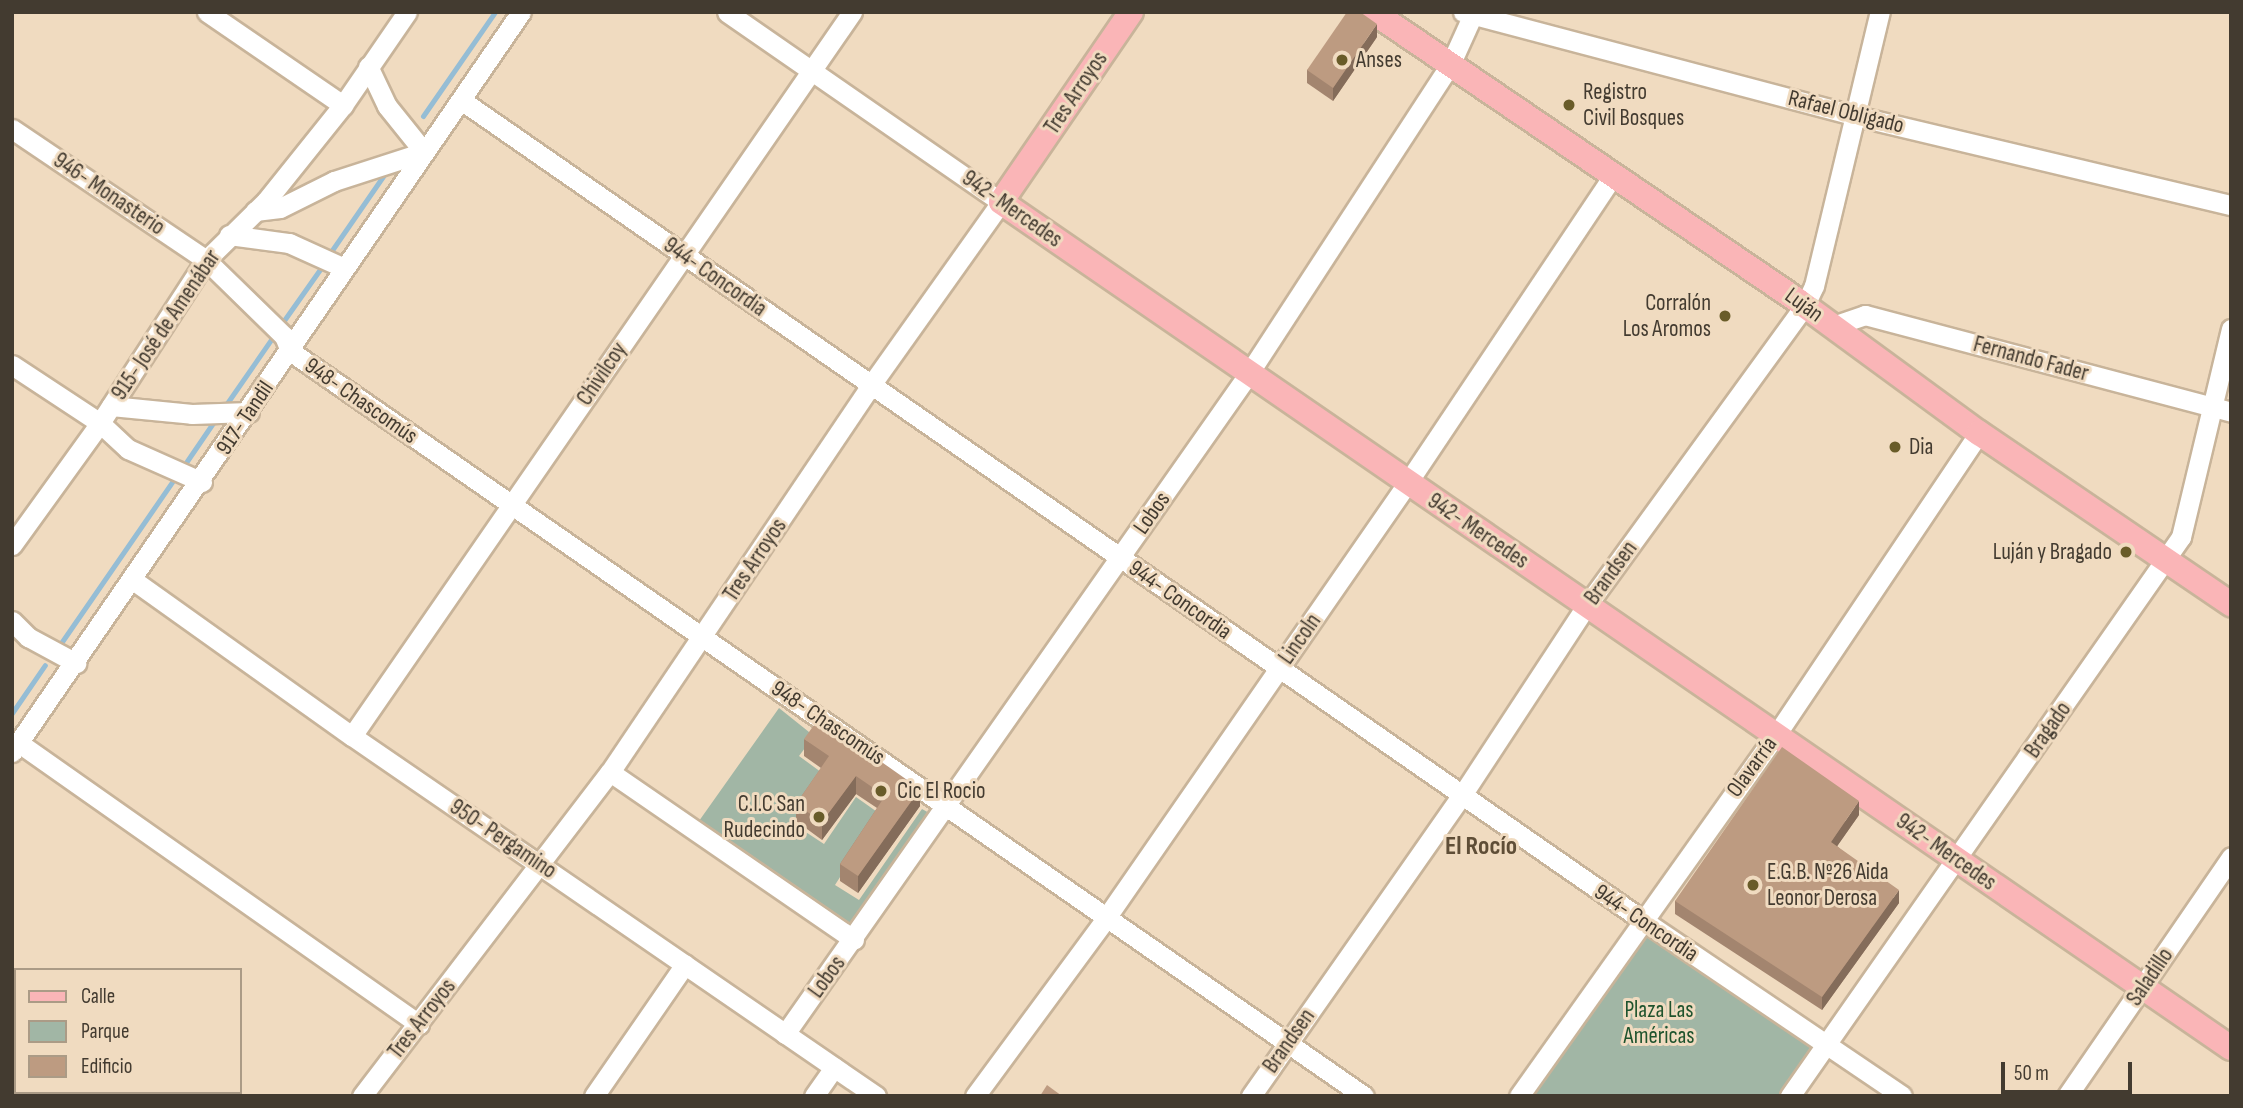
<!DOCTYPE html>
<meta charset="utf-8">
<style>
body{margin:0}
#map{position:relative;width:2243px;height:1108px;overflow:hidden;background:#f0dbc0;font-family:"Sofia Sans Condensed",sans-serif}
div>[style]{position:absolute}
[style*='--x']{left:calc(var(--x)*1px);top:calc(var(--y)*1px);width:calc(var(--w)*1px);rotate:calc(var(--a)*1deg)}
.green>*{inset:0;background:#a1b6a5}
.stream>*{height:5px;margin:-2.5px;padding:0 2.5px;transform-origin:2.5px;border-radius:2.5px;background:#95bdd5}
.roads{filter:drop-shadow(2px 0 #c8b49a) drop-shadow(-2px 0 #c8b49a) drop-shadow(0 2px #c8b49a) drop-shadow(0 -2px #c8b49a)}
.minor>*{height:19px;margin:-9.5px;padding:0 9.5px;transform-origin:9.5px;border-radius:9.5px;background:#fff}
.major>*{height:24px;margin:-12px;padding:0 12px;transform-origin:12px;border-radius:12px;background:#fab5b7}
.wall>*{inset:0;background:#a3856f}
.shaded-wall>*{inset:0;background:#846c5a}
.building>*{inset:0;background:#bd9b81}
.dots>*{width:19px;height:19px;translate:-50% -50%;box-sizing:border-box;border:4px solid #f0dbc0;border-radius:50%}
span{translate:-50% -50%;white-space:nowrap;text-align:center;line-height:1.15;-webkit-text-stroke:6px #f0dbc0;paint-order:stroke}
.poi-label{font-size:23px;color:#433b30}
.left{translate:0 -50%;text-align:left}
.right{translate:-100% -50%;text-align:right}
.street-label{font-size:23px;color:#433b30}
.park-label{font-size:23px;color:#1e532d}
.quarter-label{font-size:26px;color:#5f4e37;font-weight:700}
.frame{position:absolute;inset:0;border:14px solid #433b30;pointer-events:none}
.legend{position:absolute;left:14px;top:968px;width:228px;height:126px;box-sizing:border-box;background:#f0dbc0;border:2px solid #ab9b86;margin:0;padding:9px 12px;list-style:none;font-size:21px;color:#433b30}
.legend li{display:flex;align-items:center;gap:14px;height:35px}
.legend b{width:35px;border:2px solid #ab9b86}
.scale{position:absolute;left:2001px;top:1062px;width:131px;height:32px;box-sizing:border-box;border:4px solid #433b30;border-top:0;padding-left:9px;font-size:21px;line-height:24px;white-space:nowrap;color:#433b30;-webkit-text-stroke:5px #f0dbc0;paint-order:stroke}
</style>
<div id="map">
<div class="green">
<div style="clip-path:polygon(779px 708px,814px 736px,799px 756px,825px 775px,792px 823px,824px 844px,856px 797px,880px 814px,835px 885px,859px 900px,922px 809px,931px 814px,851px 929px,699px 821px)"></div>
<div style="clip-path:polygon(1641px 919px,1825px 1043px,1790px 1096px,1519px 1096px)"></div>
</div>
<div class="stream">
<div style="--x:423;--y:116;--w:126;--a:-55.3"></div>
<div style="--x:328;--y:256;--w:106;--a:-55.4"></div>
<div style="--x:280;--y:326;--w:75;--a:-54.8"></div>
<div style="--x:223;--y:409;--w:91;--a:-55.3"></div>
<div style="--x:187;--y:461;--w:53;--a:-55.7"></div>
<div style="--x:61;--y:643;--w:196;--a:-55.4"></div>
<div style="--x:12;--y:713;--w:58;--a:-55.5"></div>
</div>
<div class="roads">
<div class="minor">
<div style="--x:207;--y:12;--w:165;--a:34.4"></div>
<div style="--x:1463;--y:12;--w:402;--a:14.8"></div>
<div style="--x:1852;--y:115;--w:390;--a:13.4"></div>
<div style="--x:461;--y:100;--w:1436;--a:34.76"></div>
<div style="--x:1641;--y:919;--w:315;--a:34.1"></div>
<div style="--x:12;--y:129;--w:234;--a:34"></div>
<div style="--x:206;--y:260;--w:109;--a:44.3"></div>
<div style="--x:284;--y:336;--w:16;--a:68"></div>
<div style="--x:290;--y:351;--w:1307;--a:34.75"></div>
<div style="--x:255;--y:211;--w:25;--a:-7"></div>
<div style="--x:280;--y:208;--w:60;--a:-26.6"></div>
<div style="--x:334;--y:181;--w:95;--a:-17.9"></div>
<div style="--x:424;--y:152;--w:59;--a:-128.8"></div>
<div style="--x:387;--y:106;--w:44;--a:-115.4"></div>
<div style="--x:229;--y:235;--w:61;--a:7.6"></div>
<div style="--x:289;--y:243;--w:58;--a:24.4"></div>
<div style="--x:1833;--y:326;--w:34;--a:-19"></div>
<div style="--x:1865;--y:315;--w:379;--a:14.8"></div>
<div style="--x:12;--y:365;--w:105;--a:33.4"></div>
<div style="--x:100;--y:423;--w:38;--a:43"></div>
<div style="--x:128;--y:449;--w:81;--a:24"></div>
<div style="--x:111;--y:406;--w:81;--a:5.6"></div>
<div style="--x:192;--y:414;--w:57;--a:-2"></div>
<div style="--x:12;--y:545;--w:150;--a:-54.2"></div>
<div style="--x:100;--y:423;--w:194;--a:-57"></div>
<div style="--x:206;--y:260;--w:84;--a:-44.5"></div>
<div style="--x:266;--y:201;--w:123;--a:-51.3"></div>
<div style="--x:343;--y:105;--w:113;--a:-55.5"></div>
<div style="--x:133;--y:580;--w:269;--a:35.5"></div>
<div style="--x:352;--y:736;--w:636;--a:34.49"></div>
<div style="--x:12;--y:621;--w:23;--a:45"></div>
<div style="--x:28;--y:637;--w:55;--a:28.4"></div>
<div style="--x:352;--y:736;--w:880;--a:-55.37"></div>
<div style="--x:19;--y:743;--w:489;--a:35.1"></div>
<div style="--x:12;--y:752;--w:898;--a:-55.48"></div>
<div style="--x:610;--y:772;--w:296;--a:34.5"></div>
<div style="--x:12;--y:981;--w:4;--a:27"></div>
<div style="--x:785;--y:1034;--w:808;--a:-54.93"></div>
<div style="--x:1249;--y:373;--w:370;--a:-56.9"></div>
<div style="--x:1451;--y:63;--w:56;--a:-65.7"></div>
<div style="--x:176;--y:1092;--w:6;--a:39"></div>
<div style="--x:77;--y:1096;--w:5;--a:-53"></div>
<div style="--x:362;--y:1096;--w:408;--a:-52.6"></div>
<div style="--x:610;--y:772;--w:467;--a:-56"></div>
<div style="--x:871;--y:385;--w:224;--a:-54.6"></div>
<div style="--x:1001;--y:202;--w:333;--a:-145.3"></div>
<div style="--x:594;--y:1096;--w:160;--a:-55.4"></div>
<div style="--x:814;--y:1096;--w:35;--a:-55"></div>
<div style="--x:975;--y:1096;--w:221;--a:-53.6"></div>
<div style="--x:1106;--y:918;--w:530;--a:-55.29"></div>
<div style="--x:1408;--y:482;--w:371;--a:-56.2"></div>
<div style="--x:1251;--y:1096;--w:368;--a:-55"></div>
<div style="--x:1462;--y:795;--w:227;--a:-56.7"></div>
<div style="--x:1587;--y:605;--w:371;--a:-54"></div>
<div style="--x:1805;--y:305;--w:21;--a:-65"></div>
<div style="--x:1814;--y:286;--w:282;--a:-76.5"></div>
<div style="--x:1519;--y:1096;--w:443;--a:-54.6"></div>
<div style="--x:1776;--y:735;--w:364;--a:-56.1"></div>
<div style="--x:1790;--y:1096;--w:682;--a:-55.03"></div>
<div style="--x:2181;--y:537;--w:214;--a:-76.5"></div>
<div style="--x:2067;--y:1096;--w:290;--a:-55.5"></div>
</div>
<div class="major">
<div style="--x:1131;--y:12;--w:230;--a:124.4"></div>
<div style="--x:1001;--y:202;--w:1493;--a:34.52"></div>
<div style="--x:1373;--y:12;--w:513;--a:34.19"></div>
<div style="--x:1797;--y:300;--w:225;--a:36.2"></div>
<div style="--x:1979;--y:433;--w:305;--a:34.2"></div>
</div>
</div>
<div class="wall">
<div style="clip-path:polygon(1377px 37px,1333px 101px,1307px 83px,1307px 70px)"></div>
<div style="clip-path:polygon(804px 739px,920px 806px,858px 893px,840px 881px,840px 864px,877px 808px,856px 794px,822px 840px,796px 821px,796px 804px,821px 768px,804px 756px)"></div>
<div style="clip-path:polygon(1859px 815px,1837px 846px,1899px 903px,1822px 1010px,1675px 914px,1675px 901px)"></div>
</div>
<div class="shaded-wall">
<div style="clip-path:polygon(1377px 24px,1377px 37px,1333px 101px,1333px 88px)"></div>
<div style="clip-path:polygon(856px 776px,856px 794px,822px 840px,822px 822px)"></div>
<div style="clip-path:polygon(920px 789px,920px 806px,858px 893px,858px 876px)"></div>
<div style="clip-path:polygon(1859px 801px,1859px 815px,1831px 855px,1831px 842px)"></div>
<div style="clip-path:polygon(1899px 890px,1899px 903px,1822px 1010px,1822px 997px)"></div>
</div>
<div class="building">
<div style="clip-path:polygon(1347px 12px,1360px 12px,1377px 24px,1333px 88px,1307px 70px)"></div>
<div style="clip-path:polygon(819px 718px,920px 789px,858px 876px,840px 864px,885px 796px,856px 776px,822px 822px,796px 804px,829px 756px,804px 739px)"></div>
<div style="clip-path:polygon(1782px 747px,1859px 801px,1831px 842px,1899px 890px,1822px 997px,1675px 901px)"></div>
<div style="clip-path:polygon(1047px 1085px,1062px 1096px,1040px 1096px)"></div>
</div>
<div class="dots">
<div style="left:1342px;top:60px;background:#695c29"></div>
<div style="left:1569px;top:105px;background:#695c29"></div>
<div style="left:1725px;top:316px;background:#695c29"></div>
<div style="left:1895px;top:447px;background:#695c29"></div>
<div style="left:2126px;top:552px;background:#695c29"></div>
<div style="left:881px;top:791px;background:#695c29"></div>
<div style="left:819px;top:817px;background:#695c29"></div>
<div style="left:1753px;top:885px;background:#695c29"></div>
</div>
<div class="poi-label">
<span class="left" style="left:1356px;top:60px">Anses</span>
<span class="left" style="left:1583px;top:105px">Registro<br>Civil Bosques</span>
<span class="right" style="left:1711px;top:316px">Corralón<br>Los Aromos</span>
<span class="left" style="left:1909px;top:447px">Dia</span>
<span class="right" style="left:2112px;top:552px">Luján y Bragado</span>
<span class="left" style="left:897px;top:791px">Cic El Rocio</span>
<span class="right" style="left:805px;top:817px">C.I.C San<br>Rudecindo</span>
<span class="left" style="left:1767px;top:885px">E.G.B. Nº26 Aida<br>Leonor Derosa</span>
</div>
<div class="street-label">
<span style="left:1076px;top:93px;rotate:-56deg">Tres Arroyos</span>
<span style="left:1846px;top:112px;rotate:14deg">Rafael Obligado</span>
<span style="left:109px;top:194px;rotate:34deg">946- Monasterio</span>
<span style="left:1012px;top:209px;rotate:35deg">942- Mercedes</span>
<span style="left:715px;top:277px;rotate:35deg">944- Concordia</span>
<span style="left:1804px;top:305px;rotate:36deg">Luján</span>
<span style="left:166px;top:325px;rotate:-56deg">915- José de Amenábar</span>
<span style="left:2031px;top:359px;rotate:15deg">Fernando Fader</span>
<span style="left:602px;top:374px;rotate:-56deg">Chivilcoy</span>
<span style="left:361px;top:401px;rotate:35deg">948- Chascomús</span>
<span style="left:245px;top:418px;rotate:-56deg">917- Tandil</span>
<span style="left:1152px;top:513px;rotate:-55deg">Lobos</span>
<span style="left:1478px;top:531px;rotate:34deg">942- Mercedes</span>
<span style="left:755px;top:560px;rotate:-56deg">Tres Arroyos</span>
<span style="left:1611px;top:573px;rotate:-54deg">Brandsen</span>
<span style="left:1180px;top:600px;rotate:35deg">944- Concordia</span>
<span style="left:1300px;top:639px;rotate:-55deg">Lincoln</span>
<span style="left:828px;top:723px;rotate:34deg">948- Chascomús</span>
<span style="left:2048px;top:730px;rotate:-55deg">Bragado</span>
<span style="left:1752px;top:767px;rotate:-54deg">Olavarría</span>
<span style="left:503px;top:839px;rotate:34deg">950- Pergamino</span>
<span style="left:1946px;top:852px;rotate:35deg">942- Mercedes</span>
<span style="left:1646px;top:923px;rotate:34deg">944- Concordia</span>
<span style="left:827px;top:977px;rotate:-54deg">Lobos</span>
<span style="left:2150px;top:977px;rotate:-56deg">Saladillo</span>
<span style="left:422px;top:1019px;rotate:-52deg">Tres Arroyos</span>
<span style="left:1289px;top:1041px;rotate:-55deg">Brandsen</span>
</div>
<div class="park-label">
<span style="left:1659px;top:1023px">Plaza Las<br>Américas</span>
</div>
<div class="quarter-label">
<span style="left:1481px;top:847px">El Rocío</span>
</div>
<div class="frame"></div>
<ul class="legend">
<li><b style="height:9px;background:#fab5b7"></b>Calle</li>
<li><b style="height:19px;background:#a1b6a5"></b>Parque</li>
<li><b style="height:19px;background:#bd9b81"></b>Edificio</li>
</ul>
<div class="scale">50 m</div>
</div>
